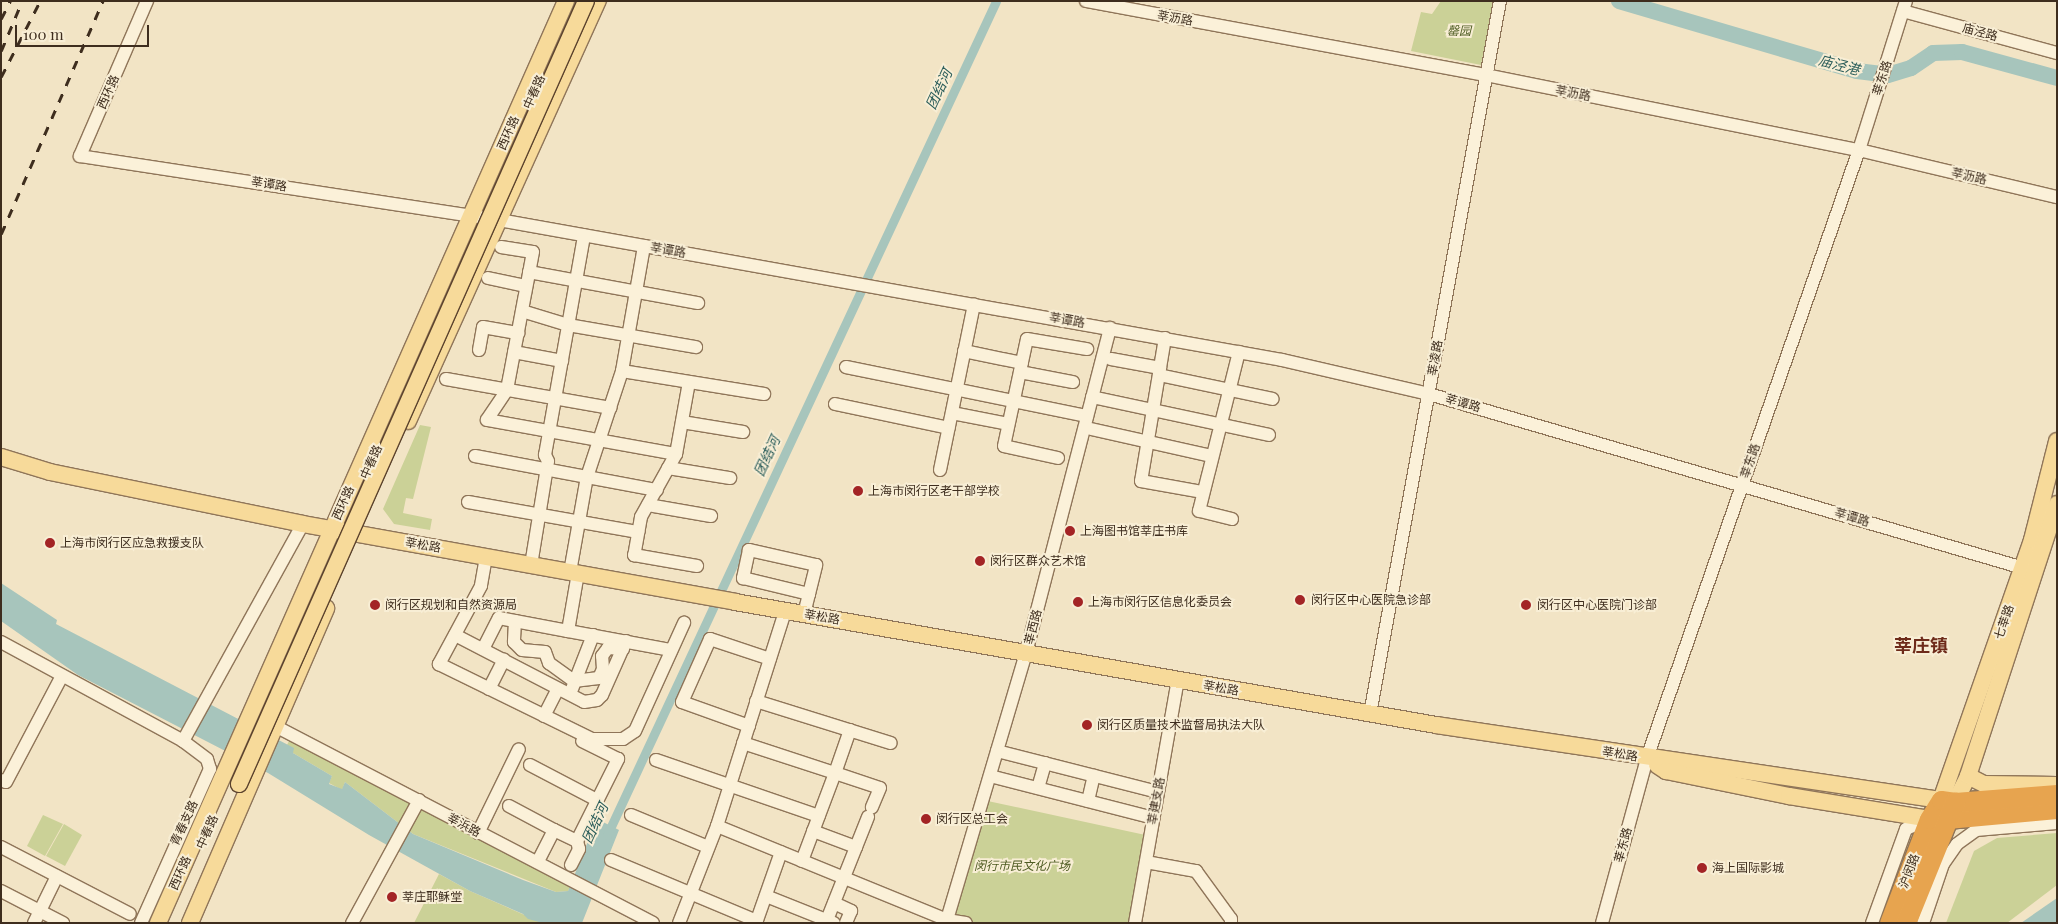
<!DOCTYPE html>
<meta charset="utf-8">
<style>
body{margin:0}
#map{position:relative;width:2058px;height:924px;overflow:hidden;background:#f2e4c5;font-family:"Playfair Display","Noto Sans SC",serif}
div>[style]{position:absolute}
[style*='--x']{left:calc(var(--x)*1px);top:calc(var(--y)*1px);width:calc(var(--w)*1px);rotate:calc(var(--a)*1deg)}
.green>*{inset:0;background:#cbd197}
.water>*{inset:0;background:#a7c5bc}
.canal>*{height:9px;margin:-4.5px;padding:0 4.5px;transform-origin:4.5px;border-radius:4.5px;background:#a7c5bc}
.river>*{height:16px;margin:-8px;padding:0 8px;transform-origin:8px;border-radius:8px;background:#a7c5bc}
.roads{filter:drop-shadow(1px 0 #8f7559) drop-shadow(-1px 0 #8f7559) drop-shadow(0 1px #8f7559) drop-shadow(0 -1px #8f7559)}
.minor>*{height:12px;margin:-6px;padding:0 6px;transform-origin:6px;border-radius:6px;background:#fbf1d9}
.major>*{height:16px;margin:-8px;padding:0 8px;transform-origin:8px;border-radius:8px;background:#f7da9a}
.highway>*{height:19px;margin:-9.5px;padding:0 9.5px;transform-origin:9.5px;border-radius:9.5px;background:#e7a44f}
.rail>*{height:2.5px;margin-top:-1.25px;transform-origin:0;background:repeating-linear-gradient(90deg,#3e2d1e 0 9px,transparent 0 18px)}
.bridges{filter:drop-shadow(1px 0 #5c432d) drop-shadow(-1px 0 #5c432d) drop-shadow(0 1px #5c432d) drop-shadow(0 -1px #5c432d)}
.major-bridge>*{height:16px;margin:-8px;padding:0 8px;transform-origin:8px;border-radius:8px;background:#f7da9a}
.dots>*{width:14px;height:14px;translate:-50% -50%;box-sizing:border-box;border:2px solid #f8eed5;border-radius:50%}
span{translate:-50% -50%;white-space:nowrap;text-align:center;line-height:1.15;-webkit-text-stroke:4px #f8eed5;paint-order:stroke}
.street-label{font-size:12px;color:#3e2d1e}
.park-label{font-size:12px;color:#4e5c23;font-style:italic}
.poi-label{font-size:12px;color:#3e2d1e}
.left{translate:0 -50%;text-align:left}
.water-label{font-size:14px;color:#2c5e5b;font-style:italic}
.district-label{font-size:18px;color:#6e2b1a;font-weight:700}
.frame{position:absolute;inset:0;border:2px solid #3e2d1e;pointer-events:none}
.scale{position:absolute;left:15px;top:25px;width:134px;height:22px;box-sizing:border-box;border:2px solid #3e2d1e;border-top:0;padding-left:6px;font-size:15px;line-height:18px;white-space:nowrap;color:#3e2d1e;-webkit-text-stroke:4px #f8eed5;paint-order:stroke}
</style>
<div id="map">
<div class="green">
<div style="clip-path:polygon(1441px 1px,1494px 1px,1481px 65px,1411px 51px,1421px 12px,1432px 14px)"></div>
<div style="clip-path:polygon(420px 425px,431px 427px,413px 499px,406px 498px,403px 513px,432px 519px,430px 530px,394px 524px,383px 509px)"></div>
<div style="clip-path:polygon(292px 735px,570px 887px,568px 891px,556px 892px,413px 834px,345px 782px,342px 790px,329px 783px,332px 776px,293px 753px,287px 745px)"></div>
<div style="clip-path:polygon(983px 800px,1150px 836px,1135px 923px,966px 923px,947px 920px)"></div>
<div style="clip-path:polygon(43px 815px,63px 824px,45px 856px,27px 846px)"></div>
<div style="clip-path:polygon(64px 824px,82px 835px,65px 866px,46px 856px)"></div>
<div style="clip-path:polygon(2057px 833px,2057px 885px,2007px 923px,1946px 923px,1974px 851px,1997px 838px)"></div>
<div style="clip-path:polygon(439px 874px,470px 891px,543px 923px,414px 923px)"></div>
</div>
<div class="water">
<div style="clip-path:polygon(1px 583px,57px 620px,56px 624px,294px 748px,293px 753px,332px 776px,329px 784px,342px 789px,345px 782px,413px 834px,523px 880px,556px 892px,568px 891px,597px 819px,619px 830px,582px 923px,543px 923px,528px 919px,523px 914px,470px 891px,369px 835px,268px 773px,78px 675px,1px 621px)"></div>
<div style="clip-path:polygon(2057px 898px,2057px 923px,2021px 923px)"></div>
</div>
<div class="canal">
<div style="--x:607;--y:835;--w:920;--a:-64.99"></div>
</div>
<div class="river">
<div style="--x:1619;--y:1;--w:248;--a:16.4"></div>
<div style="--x:1857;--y:71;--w:31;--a:7"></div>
<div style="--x:1888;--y:75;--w:24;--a:-17"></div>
<div style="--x:1911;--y:68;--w:27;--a:-34"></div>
<div style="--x:1933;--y:53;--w:29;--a:-2"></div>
<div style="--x:1962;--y:52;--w:98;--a:15.3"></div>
</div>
<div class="roads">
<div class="minor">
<div style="--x:147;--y:1;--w:169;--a:113.4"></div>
<div style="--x:80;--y:156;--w:424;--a:8.7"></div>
<div style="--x:499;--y:220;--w:795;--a:10.14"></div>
<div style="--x:1282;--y:360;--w:151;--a:13"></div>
<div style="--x:1429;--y:394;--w:626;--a:16.32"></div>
<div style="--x:1086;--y:1;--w:407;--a:10.5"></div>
<div style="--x:1486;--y:75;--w:380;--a:11.4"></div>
<div style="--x:1859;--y:150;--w:204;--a:13.4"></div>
<div style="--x:1903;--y:11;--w:160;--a:15.3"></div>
<div style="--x:501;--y:247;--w:32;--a:9"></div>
<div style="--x:533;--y:252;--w:140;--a:100.7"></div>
<div style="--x:507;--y:390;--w:36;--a:124"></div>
<div style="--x:487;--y:420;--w:192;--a:10.2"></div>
<div style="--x:529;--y:272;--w:172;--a:10.4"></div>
<div style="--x:488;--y:278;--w:39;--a:12"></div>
<div style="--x:522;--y:311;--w:48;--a:16.9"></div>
<div style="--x:568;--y:325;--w:130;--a:9.8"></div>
<div style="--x:1165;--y:338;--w:145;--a:99.5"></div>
<div style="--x:1141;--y:481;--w:63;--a:10.1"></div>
<div style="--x:479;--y:350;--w:23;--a:-80"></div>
<div style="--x:483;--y:327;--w:36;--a:10"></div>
<div style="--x:964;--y:351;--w:59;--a:11.7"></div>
<div style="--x:514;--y:352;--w:49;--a:10.6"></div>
<div style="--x:1111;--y:359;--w:50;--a:10.4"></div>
<div style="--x:846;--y:367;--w:246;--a:11.5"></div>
<div style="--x:622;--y:371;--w:144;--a:9.2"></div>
<div style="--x:1020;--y:372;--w:54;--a:10.7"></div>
<div style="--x:1159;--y:375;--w:116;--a:11.9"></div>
<div style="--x:446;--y:379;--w:167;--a:10"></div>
<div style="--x:689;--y:382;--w:73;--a:100.2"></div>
<div style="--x:676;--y:454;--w:72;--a:119.1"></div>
<div style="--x:641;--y:517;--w:39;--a:100"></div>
<div style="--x:634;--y:555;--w:64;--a:9.9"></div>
<div style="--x:1092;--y:397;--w:181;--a:12.1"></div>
<div style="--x:835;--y:404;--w:116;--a:11.9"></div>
<div style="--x:952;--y:413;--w:57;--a:11.1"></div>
<div style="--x:682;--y:422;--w:62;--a:9.3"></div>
<div style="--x:1091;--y:429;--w:124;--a:12.6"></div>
<div style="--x:475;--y:456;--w:185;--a:10.6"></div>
<div style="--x:1058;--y:458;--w:55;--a:-167.5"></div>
<div style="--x:1004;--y:446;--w:109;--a:-77.9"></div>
<div style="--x:1027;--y:339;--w:61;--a:9.5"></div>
<div style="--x:668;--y:468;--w:63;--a:9.2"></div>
<div style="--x:940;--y:470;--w:169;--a:-78.4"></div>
<div style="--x:468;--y:502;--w:173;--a:10"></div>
<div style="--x:648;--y:505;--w:64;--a:9.9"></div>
<div style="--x:1232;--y:519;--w:34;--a:-166"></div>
<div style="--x:1199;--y:511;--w:164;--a:-75.9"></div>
<div style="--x:486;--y:557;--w:29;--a:100"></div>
<div style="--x:481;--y:586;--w:89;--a:118.3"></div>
<div style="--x:439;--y:664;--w:170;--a:26.1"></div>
<div style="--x:592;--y:739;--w:31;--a:0"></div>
<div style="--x:623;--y:739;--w:14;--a:-34"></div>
<div style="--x:635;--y:731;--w:119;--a:-65.6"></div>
<div style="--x:531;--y:565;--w:105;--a:-80.7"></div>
<div style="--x:548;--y:461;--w:7;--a:-117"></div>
<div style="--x:545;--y:455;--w:223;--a:-79.9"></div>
<div style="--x:570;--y:572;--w:97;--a:-79.9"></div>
<div style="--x:587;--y:477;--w:112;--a:-71.7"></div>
<div style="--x:622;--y:371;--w:127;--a:-80"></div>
<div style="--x:578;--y:573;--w:59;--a:99.8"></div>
<div style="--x:568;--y:631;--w:105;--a:10.5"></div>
<div style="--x:804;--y:614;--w:21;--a:-76"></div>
<div style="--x:809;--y:594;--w:30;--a:-76"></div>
<div style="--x:816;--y:565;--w:69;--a:-167.4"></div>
<div style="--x:749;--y:550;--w:29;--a:102"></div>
<div style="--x:743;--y:578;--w:68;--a:13.6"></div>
<div style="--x:515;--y:621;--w:21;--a:93"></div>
<div style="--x:514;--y:642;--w:11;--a:45"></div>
<div style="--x:522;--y:650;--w:23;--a:5"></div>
<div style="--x:545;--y:652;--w:12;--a:70"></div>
<div style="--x:549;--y:663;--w:31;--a:36"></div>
<div style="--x:574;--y:681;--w:25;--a:-7"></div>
<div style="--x:599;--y:678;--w:10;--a:-66"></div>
<div style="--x:603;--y:669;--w:13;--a:-94"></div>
<div style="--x:602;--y:656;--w:10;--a:-53"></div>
<div style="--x:608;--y:648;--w:15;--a:4"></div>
<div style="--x:455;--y:635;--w:145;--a:27.4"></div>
<div style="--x:584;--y:702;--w:13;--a:-9"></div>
<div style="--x:597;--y:700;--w:7;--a:-45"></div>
<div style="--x:602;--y:695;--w:59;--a:-66"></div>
<div style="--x:1;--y:642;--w:207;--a:28.5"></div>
<div style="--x:483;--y:649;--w:35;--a:-63"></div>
<div style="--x:499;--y:618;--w:70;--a:10.7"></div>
<div style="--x:489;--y:689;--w:33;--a:-63"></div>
<div style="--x:572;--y:689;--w:58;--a:-68.7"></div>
<div style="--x:756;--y:701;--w:141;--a:17.3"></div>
<div style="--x:1370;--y:714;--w:725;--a:-79.67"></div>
<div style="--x:544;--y:716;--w:30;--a:-63"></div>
<div style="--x:275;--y:726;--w:426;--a:27.5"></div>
<div style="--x:749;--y:726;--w:71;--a:-160.3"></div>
<div style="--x:682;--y:702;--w:69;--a:-66"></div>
<div style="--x:710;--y:639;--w:63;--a:18.4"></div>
<div style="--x:850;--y:730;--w:46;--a:109.2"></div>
<div style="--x:835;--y:773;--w:47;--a:18.4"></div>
<div style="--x:880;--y:788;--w:21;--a:113"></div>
<div style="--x:743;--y:743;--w:97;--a:18.1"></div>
<div style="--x:835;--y:773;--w:94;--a:110.6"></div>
<div style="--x:997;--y:751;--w:166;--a:14.3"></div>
<div style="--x:656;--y:760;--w:172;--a:19"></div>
<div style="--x:530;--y:765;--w:76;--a:27.6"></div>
<div style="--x:990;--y:776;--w:168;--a:14.4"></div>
<div style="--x:1;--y:780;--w:5;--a:22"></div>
<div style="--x:6;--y:782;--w:120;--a:-62.2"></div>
<div style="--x:1038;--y:788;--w:26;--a:-74"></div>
<div style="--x:1088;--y:801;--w:26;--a:-77"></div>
<div style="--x:509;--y:806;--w:51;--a:28.1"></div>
<div style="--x:554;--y:830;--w:36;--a:117"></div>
<div style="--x:631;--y:815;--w:83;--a:22.6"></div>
<div style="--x:717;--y:826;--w:248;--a:22.2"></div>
<div style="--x:947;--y:920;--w:19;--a:9"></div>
<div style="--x:554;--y:830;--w:25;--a:26"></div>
<div style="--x:577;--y:841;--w:92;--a:-63.4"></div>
<div style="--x:618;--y:759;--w:40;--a:-153.4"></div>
<div style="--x:813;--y:831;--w:46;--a:20.4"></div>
<div style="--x:478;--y:833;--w:93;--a:-64"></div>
<div style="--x:1;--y:847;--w:145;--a:27.4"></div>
<div style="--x:611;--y:860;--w:158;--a:22.7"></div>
<div style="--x:1146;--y:862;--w:51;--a:10.2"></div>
<div style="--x:1196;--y:871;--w:59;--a:53.9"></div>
<div style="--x:1231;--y:919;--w:4;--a:90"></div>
<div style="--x:571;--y:865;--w:18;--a:-63"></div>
<div style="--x:579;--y:849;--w:8;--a:-104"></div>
<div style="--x:1;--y:891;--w:70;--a:27.3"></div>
<div style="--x:766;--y:896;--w:73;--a:21.7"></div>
<div style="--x:834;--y:903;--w:19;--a:25"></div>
<div style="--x:851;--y:911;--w:13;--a:113"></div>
<div style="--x:827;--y:920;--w:111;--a:-68.3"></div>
<div style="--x:34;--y:923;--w:52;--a:-63.9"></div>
<div style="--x:141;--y:923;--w:169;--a:-65.9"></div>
<div style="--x:210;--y:769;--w:10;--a:-107"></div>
<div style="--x:207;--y:759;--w:30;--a:-143"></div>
<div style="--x:183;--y:741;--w:248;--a:-61.1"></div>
<div style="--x:352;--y:923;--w:140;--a:-61.4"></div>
<div style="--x:679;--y:923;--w:104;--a:-68.6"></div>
<div style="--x:717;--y:826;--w:225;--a:-72.4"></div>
<div style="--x:756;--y:923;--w:75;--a:-70.6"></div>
<div style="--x:946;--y:923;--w:282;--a:-73.5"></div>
<div style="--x:1026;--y:653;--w:336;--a:-75.5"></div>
<div style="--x:1135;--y:923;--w:247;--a:-80"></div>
<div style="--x:1602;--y:923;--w:171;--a:-74.7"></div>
<div style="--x:1647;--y:758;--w:644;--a:-70.78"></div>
<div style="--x:1859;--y:150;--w:156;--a:-72.5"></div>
<div style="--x:1872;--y:923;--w:100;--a:-70.1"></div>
<div style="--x:1906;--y:829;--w:25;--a:-23"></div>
<div style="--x:1923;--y:923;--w:62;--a:-71.3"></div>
<div style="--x:1943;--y:864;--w:24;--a:-55"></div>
<div style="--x:1957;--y:844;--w:24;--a:-36"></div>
<div style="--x:1976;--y:830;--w:81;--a:-4.9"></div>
</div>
<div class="major">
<div style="--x:408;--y:421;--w:461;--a:-65.7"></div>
<div style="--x:1;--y:457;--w:51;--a:17"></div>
<div style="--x:50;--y:472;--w:258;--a:11.6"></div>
<div style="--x:303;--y:524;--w:439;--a:10.2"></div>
<div style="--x:735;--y:602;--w:712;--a:9.95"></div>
<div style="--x:1436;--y:725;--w:511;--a:8.45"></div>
<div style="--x:1941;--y:800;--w:275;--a:-70.7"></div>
<div style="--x:2032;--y:540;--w:102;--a:-75.8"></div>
<div style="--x:1657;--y:765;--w:11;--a:34"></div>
<div style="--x:1666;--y:771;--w:126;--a:11.5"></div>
<div style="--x:1789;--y:796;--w:142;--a:9.3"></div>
<div style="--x:1968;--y:776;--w:18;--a:27"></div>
<div style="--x:1984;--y:784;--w:73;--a:0.8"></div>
<div style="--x:1955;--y:802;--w:29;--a:-63"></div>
<div style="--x:1968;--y:776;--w:286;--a:-71.9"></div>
<div style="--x:158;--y:923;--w:1008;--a:-66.13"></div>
<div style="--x:190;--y:923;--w:343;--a:-66.6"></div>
</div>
<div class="highway">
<div style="--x:1936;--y:820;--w:121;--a:-5.2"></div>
<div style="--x:1889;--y:923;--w:111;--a:-69"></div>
<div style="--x:1929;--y:819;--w:22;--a:-58"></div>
<div style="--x:1941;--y:800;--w:14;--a:8"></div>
<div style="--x:1955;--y:802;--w:102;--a:-4.5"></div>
<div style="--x:1906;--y:923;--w:131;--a:-68"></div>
</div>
</div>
<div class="rail">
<div style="--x:1;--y:19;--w:20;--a:-63"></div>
<div style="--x:1;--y:51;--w:54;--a:-67.2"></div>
<div style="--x:1;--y:77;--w:85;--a:-62.8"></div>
<div style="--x:1;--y:234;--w:254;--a:-66.4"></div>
</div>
<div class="bridges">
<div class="major-bridge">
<div style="--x:239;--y:784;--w:856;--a:-66.1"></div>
</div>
</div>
<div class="dots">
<div style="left:858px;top:491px;background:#a32425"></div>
<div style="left:1070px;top:531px;background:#a32425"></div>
<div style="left:50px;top:543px;background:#a32425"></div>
<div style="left:980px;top:561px;background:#a32425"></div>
<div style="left:1300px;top:600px;background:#a32425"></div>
<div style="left:1078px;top:602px;background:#a32425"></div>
<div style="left:375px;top:605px;background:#a32425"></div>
<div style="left:1526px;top:605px;background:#a32425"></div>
<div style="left:1087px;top:725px;background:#a32425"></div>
<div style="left:926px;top:819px;background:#a32425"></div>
<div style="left:1702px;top:868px;background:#a32425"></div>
<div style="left:392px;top:897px;background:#a32425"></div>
</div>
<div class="street-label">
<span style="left:1175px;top:18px;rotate:10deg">莘沥路</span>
<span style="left:1980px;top:32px;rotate:15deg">庙泾路</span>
<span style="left:1882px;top:78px;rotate:-72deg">莘东路</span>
<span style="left:108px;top:92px;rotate:-66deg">西环路</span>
<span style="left:534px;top:92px;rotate:-66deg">中春路</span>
<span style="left:1573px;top:93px;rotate:11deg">莘沥路</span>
<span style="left:508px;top:133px;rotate:-66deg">西环路</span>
<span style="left:1969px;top:176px;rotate:13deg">莘沥路</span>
<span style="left:269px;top:184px;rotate:9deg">莘谭路</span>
<span style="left:668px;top:250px;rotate:10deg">莘谭路</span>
<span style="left:1067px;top:320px;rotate:10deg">莘谭路</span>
<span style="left:1435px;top:358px;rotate:-80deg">莘凌路</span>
<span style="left:1463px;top:403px;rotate:16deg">莘谭路</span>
<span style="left:1750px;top:461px;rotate:-71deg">莘东路</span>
<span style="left:371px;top:462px;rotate:-66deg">中春路</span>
<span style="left:343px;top:503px;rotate:-66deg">西环路</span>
<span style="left:1852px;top:517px;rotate:17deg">莘谭路</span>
<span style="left:423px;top:545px;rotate:10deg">莘松路</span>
<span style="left:822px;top:617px;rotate:10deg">莘松路</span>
<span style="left:2004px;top:622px;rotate:-71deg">七莘路</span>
<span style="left:1033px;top:627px;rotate:-76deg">莘西路</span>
<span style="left:1221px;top:688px;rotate:10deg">莘松路</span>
<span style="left:1620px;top:754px;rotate:9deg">莘松路</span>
<span style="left:1156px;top:801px;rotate:-80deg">莘建支路</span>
<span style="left:184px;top:823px;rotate:-65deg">青春支路</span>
<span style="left:464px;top:825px;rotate:28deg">莘浜路</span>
<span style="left:207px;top:832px;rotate:-66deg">中春路</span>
<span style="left:1623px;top:845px;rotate:-75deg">莘东路</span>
<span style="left:1909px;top:871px;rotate:-69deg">沪闵路</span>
<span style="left:180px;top:873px;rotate:-66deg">西环路</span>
</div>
<div class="park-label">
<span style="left:1459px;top:31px">罄园</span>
<span style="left:1022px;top:866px">闵行市民文化广场</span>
</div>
<div class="poi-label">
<span class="left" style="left:868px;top:491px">上海市闵行区老干部学校</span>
<span class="left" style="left:1080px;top:531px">上海图书馆莘庄书库</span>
<span class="left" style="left:60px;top:543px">上海市闵行区应急救援支队</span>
<span class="left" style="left:990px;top:561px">闵行区群众艺术馆</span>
<span class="left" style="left:1311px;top:600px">闵行区中心医院急诊部</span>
<span class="left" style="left:1088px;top:602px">上海市闵行区信息化委员会</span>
<span class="left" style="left:385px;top:605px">闵行区规划和自然资源局</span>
<span class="left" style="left:1537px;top:605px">闵行区中心医院门诊部</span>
<span class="left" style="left:1097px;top:725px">闵行区质量技术监督局执法大队</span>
<span class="left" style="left:936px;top:819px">闵行区总工会</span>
<span class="left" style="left:1712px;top:868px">海上国际影城</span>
<span class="left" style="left:402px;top:897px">莘庄耶稣堂</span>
</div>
<div class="water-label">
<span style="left:1839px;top:65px;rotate:15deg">庙泾港</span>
<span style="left:939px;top:89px;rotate:-65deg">团结河</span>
<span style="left:767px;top:456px;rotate:-65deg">团结河</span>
<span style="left:595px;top:823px;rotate:-65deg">团结河</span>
</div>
<div class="district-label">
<span style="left:1921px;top:645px">莘庄镇</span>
</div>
<div class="frame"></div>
<div class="scale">100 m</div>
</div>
